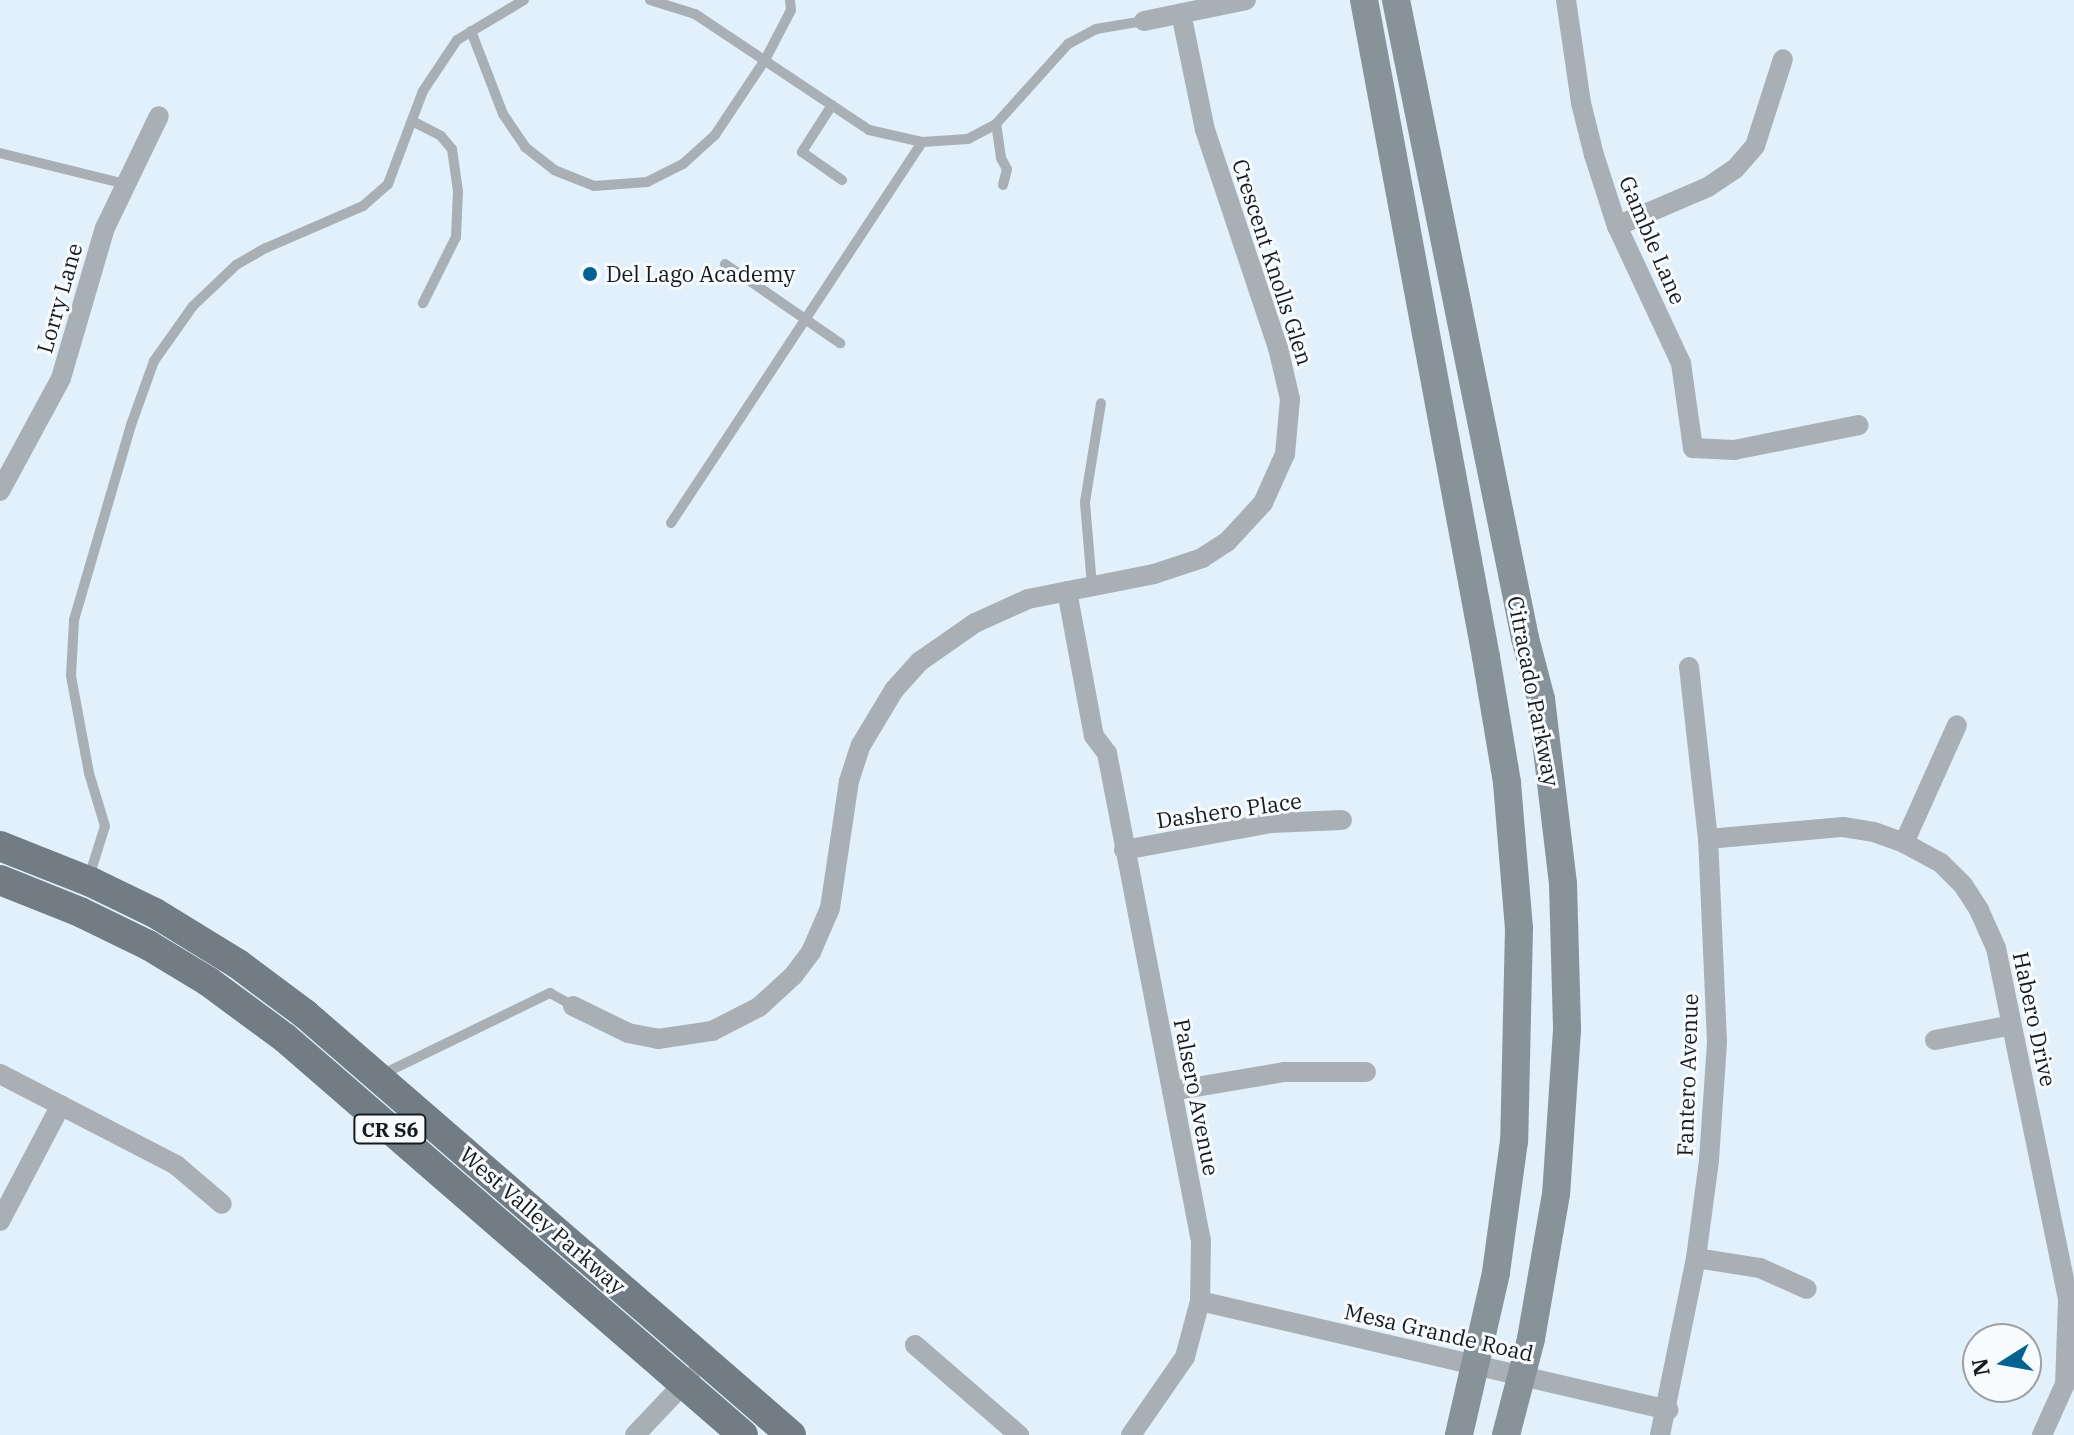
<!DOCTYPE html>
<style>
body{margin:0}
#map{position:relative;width:2074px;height:1435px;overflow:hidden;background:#e1f0fb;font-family:"IBM Plex Serif",serif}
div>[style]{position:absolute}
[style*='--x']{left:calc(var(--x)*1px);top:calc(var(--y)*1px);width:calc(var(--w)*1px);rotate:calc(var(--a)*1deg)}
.lane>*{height:10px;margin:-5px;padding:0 5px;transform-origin:5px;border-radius:5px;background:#a9b0b5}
.street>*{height:20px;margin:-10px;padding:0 10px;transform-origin:10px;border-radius:10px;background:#a9b0b5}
.secondary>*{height:28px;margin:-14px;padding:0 14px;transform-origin:14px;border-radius:14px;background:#889299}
.primary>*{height:30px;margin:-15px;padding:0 15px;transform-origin:15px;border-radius:15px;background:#717c85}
.dots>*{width:22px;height:22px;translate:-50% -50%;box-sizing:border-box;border:4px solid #f8fbfd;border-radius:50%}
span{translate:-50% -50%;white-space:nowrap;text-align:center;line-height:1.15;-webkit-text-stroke:6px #f8fbfd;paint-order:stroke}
.shield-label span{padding:2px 6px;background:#f8fbfd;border:2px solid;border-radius:6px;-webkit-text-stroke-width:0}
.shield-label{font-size:20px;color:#161b1f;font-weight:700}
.street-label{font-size:22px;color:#161b1f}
.poi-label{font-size:22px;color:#161b1f}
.left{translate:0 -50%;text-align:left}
.north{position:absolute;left:1962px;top:1323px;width:80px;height:80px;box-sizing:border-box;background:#f8fbfd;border:2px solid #9ea1a4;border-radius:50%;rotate:259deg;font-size:22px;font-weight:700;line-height:32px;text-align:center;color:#161b1f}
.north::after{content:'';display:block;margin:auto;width:28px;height:36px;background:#026393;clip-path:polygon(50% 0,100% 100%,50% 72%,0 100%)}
</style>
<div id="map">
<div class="lane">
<div style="--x:650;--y:0;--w:47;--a:17.3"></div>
<div style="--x:695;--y:14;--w:209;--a:33.7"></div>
<div style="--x:869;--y:130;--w:54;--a:12.8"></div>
<div style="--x:471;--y:31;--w:89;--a:68.9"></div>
<div style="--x:503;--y:114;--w:40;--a:56"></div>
<div style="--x:525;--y:147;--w:37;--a:38"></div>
<div style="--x:554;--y:170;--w:43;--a:21.8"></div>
<div style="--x:594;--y:186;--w:53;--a:-4.3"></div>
<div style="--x:647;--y:182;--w:40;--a:-26.6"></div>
<div style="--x:683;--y:164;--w:43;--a:-42.2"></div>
<div style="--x:715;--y:135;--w:90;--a:-56.3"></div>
<div style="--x:765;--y:60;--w:56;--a:-62.5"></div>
<div style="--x:791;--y:10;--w:10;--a:-96"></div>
<div style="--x:832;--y:105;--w:56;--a:122.6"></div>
<div style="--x:802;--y:152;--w:49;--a:35"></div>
<div style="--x:414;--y:122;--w:30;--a:27"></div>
<div style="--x:441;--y:136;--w:17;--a:50"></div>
<div style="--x:452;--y:149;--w:42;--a:81.9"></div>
<div style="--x:458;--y:191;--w:46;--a:92.5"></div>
<div style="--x:456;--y:237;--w:74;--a:116.6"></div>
<div style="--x:0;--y:153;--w:129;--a:13.9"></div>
<div style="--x:1003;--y:185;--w:16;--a:-76"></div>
<div style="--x:1007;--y:169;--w:13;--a:-119"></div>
<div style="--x:1001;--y:158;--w:34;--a:-98"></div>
<div style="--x:996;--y:124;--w:108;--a:-48"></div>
<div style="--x:1068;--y:44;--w:32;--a:-28"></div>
<div style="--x:1096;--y:29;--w:49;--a:-9.5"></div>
<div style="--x:725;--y:264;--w:140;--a:34.5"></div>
<div style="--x:671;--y:523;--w:456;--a:-56.6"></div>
<div style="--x:922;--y:142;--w:46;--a:-3.7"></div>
<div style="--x:968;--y:139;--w:32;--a:-28"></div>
<div style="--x:1092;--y:586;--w:84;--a:-94.8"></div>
<div style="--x:1085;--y:502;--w:100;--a:-80.8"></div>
<div style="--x:89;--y:877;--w:53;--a:-72.6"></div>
<div style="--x:105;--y:826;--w:55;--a:-106.8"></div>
<div style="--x:89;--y:773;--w:99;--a:-100.5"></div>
<div style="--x:71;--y:676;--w:56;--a:-86.9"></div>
<div style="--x:74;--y:620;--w:203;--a:-73.7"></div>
<div style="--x:131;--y:425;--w:68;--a:-70.2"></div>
<div style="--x:154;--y:361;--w:67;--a:-54.7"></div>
<div style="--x:193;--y:306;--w:59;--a:-43.6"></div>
<div style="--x:236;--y:265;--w:34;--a:-30"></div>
<div style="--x:266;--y:248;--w:106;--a:-23.4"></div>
<div style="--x:363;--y:206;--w:33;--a:-41"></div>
<div style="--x:388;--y:184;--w:99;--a:-69.4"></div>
<div style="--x:423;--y:91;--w:61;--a:-56.3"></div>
<div style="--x:457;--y:40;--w:78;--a:-30.8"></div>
<div style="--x:383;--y:1074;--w:186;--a:-25.9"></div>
<div style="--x:550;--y:993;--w:26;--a:29"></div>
</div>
<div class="street">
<div style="--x:1566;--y:0;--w:104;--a:81.7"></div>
<div style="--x:1581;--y:103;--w:54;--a:76"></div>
<div style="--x:1594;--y:155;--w:75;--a:72.1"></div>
<div style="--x:1617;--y:226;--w:151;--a:65"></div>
<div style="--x:1681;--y:363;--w:86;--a:82"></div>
<div style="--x:1693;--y:448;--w:41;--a:2.8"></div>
<div style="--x:1734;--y:450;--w:127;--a:-11.3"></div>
<div style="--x:1144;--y:21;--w:104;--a:-11.6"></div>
<div style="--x:1617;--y:226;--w:99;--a:-23.2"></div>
<div style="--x:1708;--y:187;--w:32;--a:-34"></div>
<div style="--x:1735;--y:169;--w:30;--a:-49"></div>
<div style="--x:1755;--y:146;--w:91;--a:-72.2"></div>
<div style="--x:0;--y:491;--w:128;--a:-61.6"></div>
<div style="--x:61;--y:378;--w:156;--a:-73.7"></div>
<div style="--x:105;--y:228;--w:124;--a:-64.3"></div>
<div style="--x:1067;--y:591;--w:147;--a:79.5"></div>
<div style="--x:1094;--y:736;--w:21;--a:53"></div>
<div style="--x:1107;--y:753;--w:496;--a:79.1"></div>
<div style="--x:1201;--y:1240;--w:61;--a:90.9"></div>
<div style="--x:1200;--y:1301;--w:58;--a:105"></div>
<div style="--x:1185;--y:1357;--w:95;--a:124.7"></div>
<div style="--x:1708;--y:839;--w:136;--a:-5.1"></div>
<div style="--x:1843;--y:827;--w:31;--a:9"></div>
<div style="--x:1874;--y:832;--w:32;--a:20"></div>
<div style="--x:1904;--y:843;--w:42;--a:28.4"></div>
<div style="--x:1941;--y:863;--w:31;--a:45"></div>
<div style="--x:1963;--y:885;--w:30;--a:57"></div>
<div style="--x:1979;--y:910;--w:42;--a:65.9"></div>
<div style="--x:1996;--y:948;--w:359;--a:78.4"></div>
<div style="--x:2068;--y:1300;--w:84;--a:92"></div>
<div style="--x:2065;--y:1384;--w:56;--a:114.3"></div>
<div style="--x:1904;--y:843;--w:129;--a:-65.8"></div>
<div style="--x:1124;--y:850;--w:149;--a:-10.4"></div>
<div style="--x:1271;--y:823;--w:71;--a:-2.4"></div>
<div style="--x:573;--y:1006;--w:61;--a:26.1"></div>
<div style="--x:628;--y:1033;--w:31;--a:11"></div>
<div style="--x:658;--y:1039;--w:55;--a:-8.4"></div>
<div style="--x:712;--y:1031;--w:53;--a:-27.1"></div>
<div style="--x:759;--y:1007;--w:46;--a:-42.4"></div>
<div style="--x:793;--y:976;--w:30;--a:-53"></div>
<div style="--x:811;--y:952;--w:48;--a:-66.6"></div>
<div style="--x:830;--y:908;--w:128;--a:-81.5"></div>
<div style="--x:849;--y:781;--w:38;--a:-72"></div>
<div style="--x:861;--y:745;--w:64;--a:-59"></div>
<div style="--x:894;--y:690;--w:38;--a:-48"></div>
<div style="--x:919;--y:662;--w:68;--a:-34.9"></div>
<div style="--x:975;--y:623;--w:58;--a:-24.4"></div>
<div style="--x:1028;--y:599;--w:128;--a:-11.2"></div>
<div style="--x:1154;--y:574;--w:51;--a:-18.4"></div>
<div style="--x:1202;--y:558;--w:30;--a:-33"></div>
<div style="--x:1227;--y:542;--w:53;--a:-47.3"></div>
<div style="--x:1263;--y:503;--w:54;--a:-65.8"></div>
<div style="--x:1285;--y:454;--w:55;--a:-84.8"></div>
<div style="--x:1290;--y:399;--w:52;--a:-103.2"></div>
<div style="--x:1278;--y:348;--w:230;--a:-108.5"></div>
<div style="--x:1205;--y:130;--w:119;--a:-101.6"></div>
<div style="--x:1935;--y:1040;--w:78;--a:-11"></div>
<div style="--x:0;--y:1074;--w:198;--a:27.3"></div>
<div style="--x:176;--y:1165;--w:60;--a:40.3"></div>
<div style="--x:1172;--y:1091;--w:114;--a:-9.6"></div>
<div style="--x:1284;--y:1072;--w:82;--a:0"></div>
<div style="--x:0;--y:1221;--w:131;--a:-62.3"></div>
<div style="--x:1696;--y:1258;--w:65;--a:8.9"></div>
<div style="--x:1760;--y:1268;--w:51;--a:24.1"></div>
<div style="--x:1200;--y:1301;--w:481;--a:13.1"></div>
<div style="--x:915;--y:1345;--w:138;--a:40.9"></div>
<div style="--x:635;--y:1435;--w:80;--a:-46.5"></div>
<div style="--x:1660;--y:1435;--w:181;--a:-78.5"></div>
<div style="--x:1696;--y:1258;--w:99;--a:-82.4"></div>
<div style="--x:1709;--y:1160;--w:118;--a:-86.1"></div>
<div style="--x:1717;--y:1042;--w:203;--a:-92.5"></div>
<div style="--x:1708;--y:839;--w:173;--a:-96.3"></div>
</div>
<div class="secondary">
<div style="--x:1364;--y:0;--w:668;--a:79.48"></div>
<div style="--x:1486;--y:657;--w:128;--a:80.5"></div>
<div style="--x:1507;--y:783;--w:145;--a:85.3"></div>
<div style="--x:1519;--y:928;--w:213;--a:91.3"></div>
<div style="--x:1514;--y:1141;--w:133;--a:97.8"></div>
<div style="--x:1496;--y:1273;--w:166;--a:102.9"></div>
<div style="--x:1396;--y:0;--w:651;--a:78.57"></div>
<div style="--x:1525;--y:638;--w:63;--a:75.3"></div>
<div style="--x:1541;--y:699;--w:186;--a:83.2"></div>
<div style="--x:1563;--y:884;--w:146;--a:88.4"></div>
<div style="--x:1567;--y:1030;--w:164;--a:93.8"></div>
<div style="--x:1556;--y:1194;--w:147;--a:99.8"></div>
<div style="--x:1531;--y:1339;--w:99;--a:104.6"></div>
</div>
<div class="primary">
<div style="--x:0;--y:846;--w:98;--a:21.6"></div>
<div style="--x:91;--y:882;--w:71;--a:25.8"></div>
<div style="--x:155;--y:913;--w:97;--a:31.6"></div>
<div style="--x:238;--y:964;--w:84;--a:36.7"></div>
<div style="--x:305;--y:1014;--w:643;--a:40.9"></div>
<div style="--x:0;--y:880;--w:86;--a:21.8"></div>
<div style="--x:80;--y:912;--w:76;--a:25.9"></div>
<div style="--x:148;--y:945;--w:71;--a:31.2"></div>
<div style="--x:209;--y:982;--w:94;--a:36.4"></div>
<div style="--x:285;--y:1038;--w:606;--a:40.92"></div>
</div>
<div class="dots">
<div style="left:590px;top:274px;background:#026393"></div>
</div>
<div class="shield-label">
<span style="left:390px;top:1129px">CR S6</span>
</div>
<div class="street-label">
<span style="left:1653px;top:240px;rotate:67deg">Gamble Lane</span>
<span style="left:1273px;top:262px;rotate:72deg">Crescent Knolls Glen</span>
<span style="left:59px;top:298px;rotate:-74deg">Lorry Lane</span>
<span style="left:1534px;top:691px;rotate:79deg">Citracado Parkway</span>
<span style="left:1229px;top:810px;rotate:-8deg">Dashero Place</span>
<span style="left:2035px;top:1019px;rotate:78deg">Habero Drive</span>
<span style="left:1687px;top:1075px;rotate:-88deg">Fantero Avenue</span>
<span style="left:1197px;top:1097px;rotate:79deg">Palsero Avenue</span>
<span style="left:543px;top:1220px;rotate:41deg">West Valley Parkway</span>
<span style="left:1439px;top:1332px;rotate:13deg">Mesa Grande Road</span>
</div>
<div class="poi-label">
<span class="left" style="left:606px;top:274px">Del Lago Academy</span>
</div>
<div class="north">N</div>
</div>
